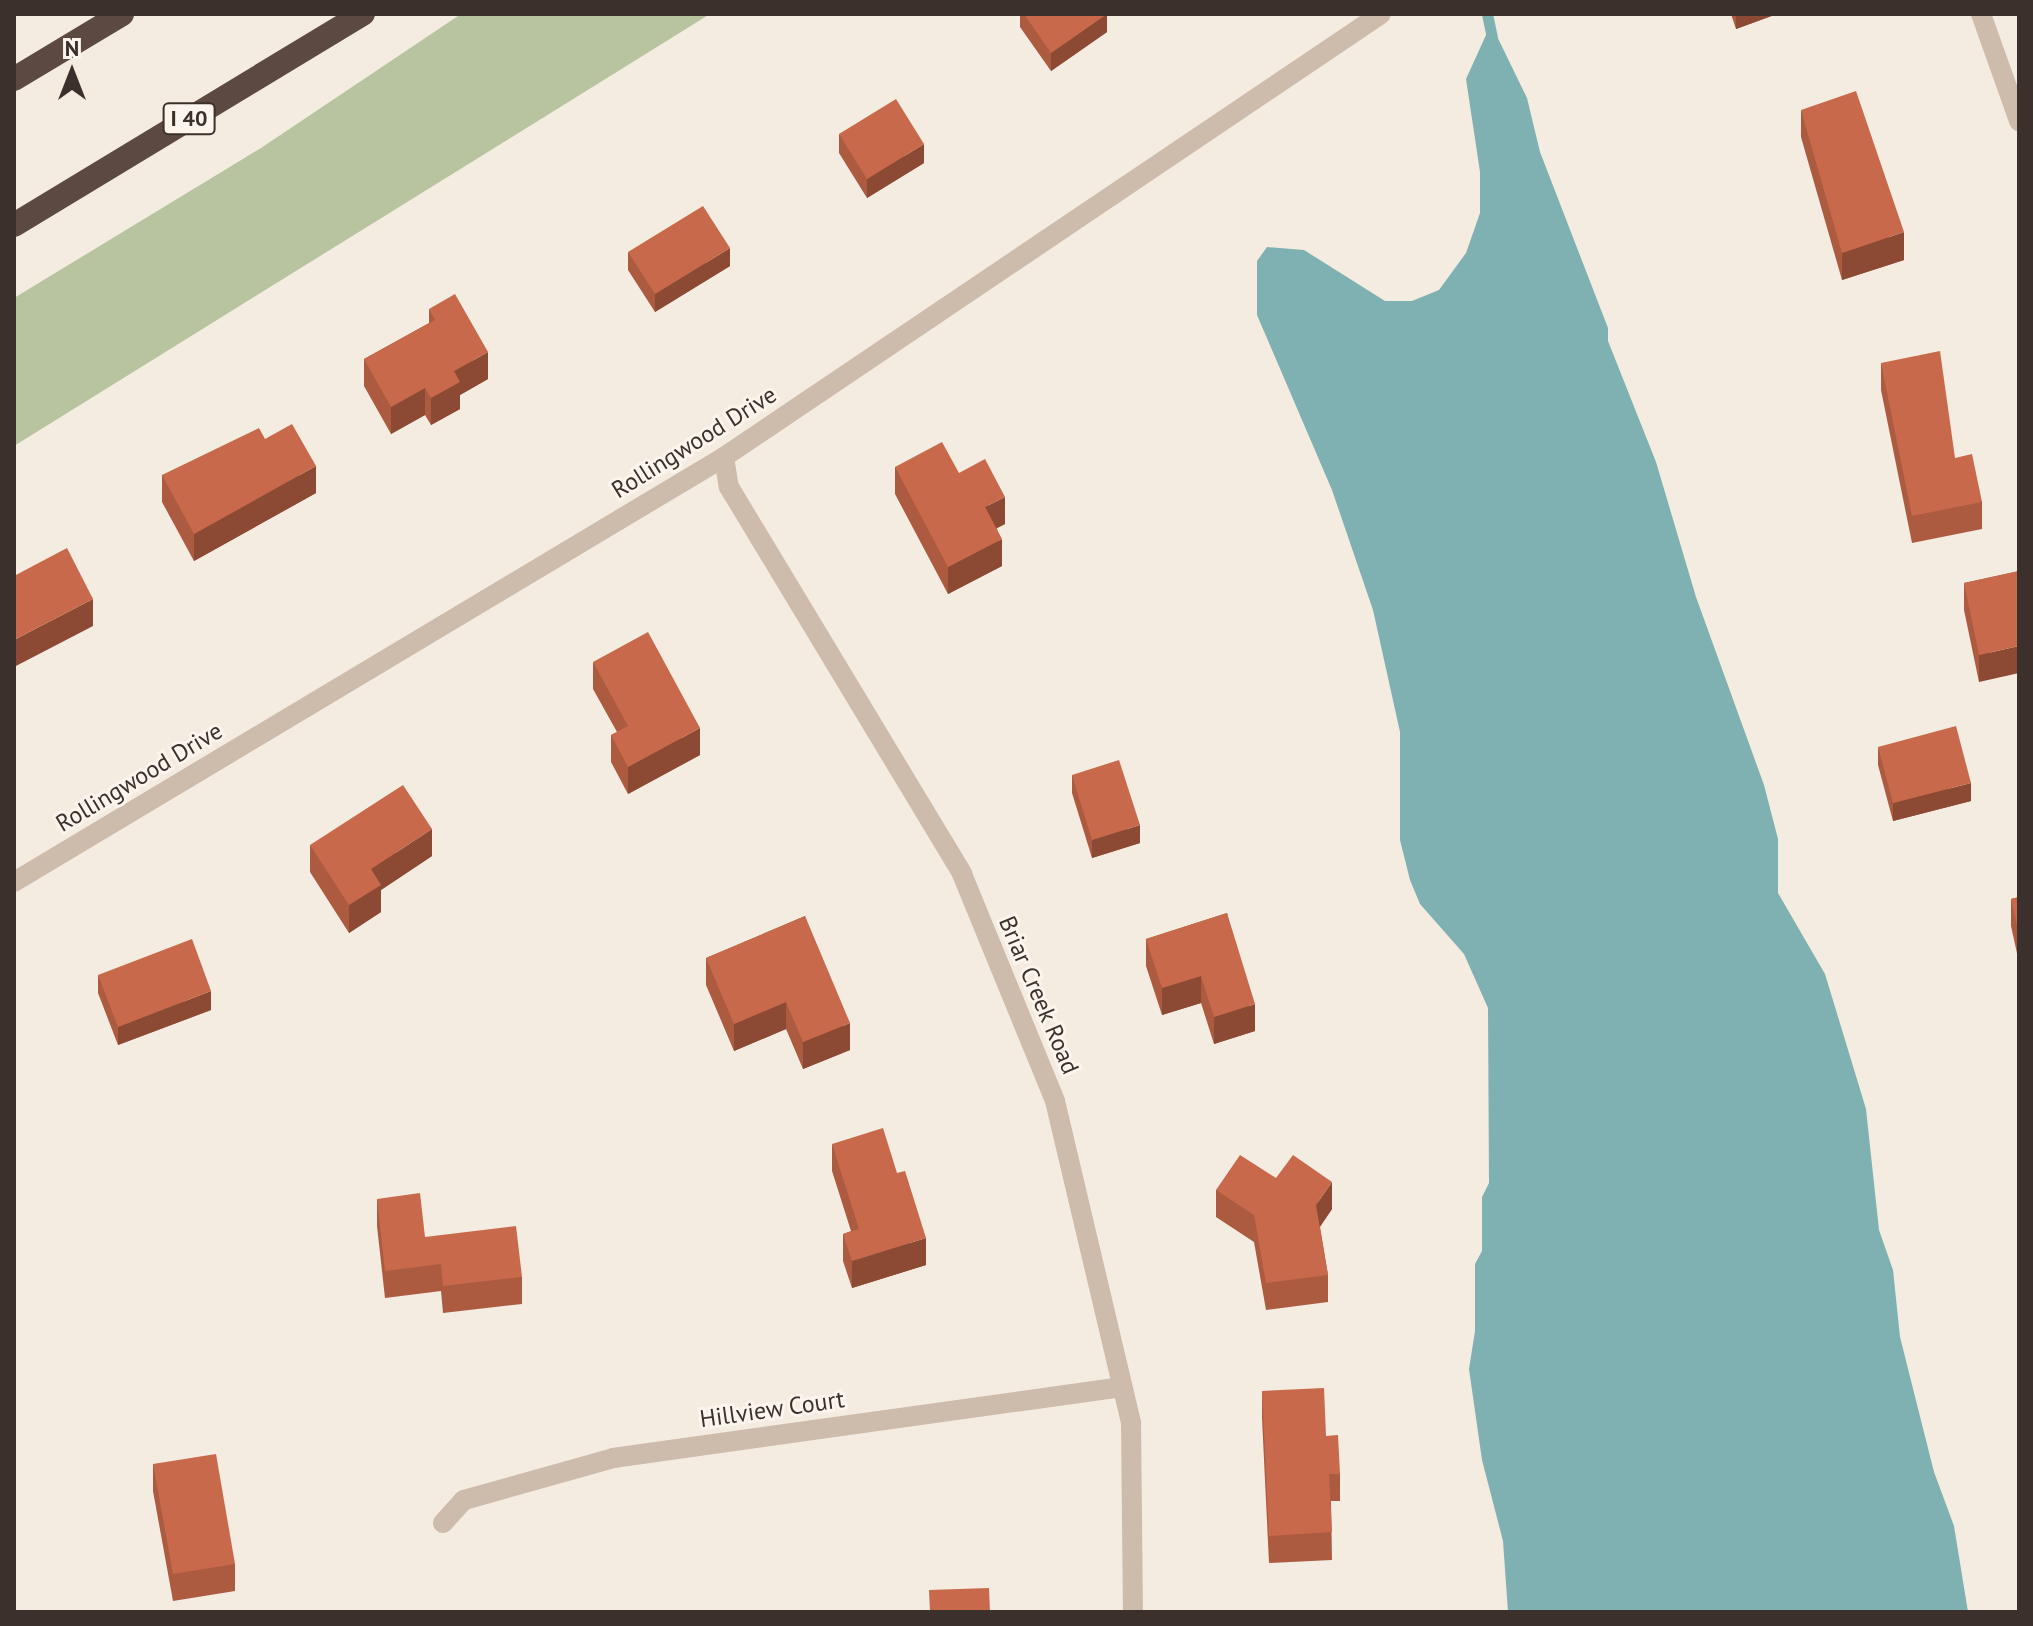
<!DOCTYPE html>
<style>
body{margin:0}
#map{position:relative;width:2033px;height:1626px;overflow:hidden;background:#f4ebe1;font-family:"PT Sans",sans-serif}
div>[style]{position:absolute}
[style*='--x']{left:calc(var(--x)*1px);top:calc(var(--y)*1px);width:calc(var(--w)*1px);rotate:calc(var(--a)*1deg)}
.green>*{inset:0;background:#b8c4a0}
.water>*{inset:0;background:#7fb0b2}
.stream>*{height:11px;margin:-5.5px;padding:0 5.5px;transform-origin:5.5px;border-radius:5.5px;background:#7fb0b2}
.minor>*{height:20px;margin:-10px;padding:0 10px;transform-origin:10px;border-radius:10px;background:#cdbbac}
.highway>*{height:24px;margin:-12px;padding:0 12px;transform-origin:12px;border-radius:12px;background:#5c4a42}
.wall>*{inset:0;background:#ac5a40}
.shaded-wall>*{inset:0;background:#8c4a34}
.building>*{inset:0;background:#c8694b}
span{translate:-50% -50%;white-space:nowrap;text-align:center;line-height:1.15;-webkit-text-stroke:6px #fbf5ee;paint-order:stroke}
.shield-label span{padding:2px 6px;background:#fbf5ee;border:2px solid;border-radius:6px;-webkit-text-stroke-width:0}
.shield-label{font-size:22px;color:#3b302b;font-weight:700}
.street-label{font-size:24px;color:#3b302b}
.frame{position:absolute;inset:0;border:16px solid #3b302b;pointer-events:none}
.north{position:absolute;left:32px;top:32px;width:80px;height:80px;-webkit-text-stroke:6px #fbf5ee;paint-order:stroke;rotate:0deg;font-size:22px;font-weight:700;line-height:32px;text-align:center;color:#3b302b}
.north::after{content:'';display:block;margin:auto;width:28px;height:36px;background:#3b302b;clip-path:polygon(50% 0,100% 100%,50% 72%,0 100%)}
</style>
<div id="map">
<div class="green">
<div style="clip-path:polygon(461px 14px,710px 14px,14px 446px,14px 298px,261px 148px)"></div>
</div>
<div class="water">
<div style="clip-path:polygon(1491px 24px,1527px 98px,1540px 152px,1608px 328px,1608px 341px,1656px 462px,1696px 597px,1764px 785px,1778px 839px,1778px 893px,1825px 974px,1866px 1109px,1879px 1230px,1893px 1270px,1900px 1337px,1934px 1472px,1954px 1526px,1968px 1612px,1508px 1612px,1503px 1541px,1482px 1460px,1469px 1369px,1475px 1331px,1475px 1264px,1482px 1251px,1482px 1197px,1489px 1183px,1488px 1008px,1464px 954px,1420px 904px,1410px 880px,1400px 840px,1400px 732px,1373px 610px,1332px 490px,1257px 315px,1257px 261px,1267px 247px,1304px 250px,1385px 301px,1412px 301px,1439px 290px,1466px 253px,1480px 213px,1480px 172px,1466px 79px)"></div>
</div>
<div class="stream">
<div style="--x:1487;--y:14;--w:24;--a:78"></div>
</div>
<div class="minor">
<div style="--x:1981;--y:14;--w:114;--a:70.4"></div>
<div style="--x:724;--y:457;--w:30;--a:81"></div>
<div style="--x:729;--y:487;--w:452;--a:58.9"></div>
<div style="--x:962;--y:874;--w:245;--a:67.7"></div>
<div style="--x:1055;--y:1101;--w:331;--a:76.7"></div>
<div style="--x:1131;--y:1423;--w:189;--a:89.4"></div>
<div style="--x:14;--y:882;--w:827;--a:-30.9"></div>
<div style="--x:724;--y:457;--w:792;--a:-33.99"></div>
<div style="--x:443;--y:1523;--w:31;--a:-48"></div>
<div style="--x:464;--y:1500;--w:155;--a:-15.7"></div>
<div style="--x:613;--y:1458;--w:514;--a:-7.94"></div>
</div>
<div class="highway">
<div style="--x:14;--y:79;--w:126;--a:-31"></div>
<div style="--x:14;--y:225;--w:408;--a:-31.2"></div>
</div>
<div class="wall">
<div style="clip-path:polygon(1020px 14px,1107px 14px,1107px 32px,1051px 71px,1020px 27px)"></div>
<div style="clip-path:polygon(1731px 14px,1777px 14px,1736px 29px)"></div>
<div style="clip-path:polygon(1801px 110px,1904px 260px,1842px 280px,1801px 137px)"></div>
<div style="clip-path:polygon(839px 134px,924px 163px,867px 198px,839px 153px)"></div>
<div style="clip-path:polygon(628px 252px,730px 266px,655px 312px,628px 270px)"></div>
<div style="clip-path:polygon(429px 309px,488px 379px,460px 395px,460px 409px,431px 425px,425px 415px,391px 434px,364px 386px,364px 359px,429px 323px)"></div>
<div style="clip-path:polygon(1881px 363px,1955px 458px,1982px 502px,1982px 529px,1912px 543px,1881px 390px)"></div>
<div style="clip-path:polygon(265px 439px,316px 493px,194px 561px,162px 502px,162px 475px)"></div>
<div style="clip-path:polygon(895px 467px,959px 473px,1005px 524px,997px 528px,1002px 566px,948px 594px,895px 494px)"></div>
<div style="clip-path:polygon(2019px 571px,1979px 682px,1964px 610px,1964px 583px)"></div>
<div style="clip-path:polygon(593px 662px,700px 755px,628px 794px,611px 762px,611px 735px,617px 732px,593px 689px)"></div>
<div style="clip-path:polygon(1878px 747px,1971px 801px,1893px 821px,1878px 765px)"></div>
<div style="clip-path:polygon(1072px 775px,1140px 843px,1092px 858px,1072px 793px)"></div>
<div style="clip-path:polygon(310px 845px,432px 856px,381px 890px,381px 912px,349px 933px,310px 872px)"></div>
<div style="clip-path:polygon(2019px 897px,2019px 958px,2018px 958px,2011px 926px,2011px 899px)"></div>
<div style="clip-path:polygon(1227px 913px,1255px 1031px,1214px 1044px,1201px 1003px,1162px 1015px,1146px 966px,1146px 939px)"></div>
<div style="clip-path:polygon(805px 916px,850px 1050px,803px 1069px,786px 1029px,734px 1051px,706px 985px,706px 958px)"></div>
<div style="clip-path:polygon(98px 975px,211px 1010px,118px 1045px,98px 993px)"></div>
<div style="clip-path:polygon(832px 1144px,926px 1265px,852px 1288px,843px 1261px,843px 1234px,851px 1231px,832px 1171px)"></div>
<div style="clip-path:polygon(1276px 1178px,1332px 1209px,1320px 1227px,1328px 1275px,1328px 1302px,1266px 1310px,1254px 1242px,1216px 1217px,1216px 1190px)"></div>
<div style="clip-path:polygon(377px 1199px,425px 1237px,522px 1277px,522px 1304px,443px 1313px,441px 1291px,385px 1298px,377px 1226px)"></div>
<div style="clip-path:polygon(1262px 1391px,1326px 1436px,1340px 1474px,1340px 1501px,1331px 1501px,1332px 1560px,1269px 1563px,1262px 1418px)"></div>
<div style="clip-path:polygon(153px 1464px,235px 1564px,235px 1591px,173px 1601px,153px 1491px)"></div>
</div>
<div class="shaded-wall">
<div style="clip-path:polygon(1107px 14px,1107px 32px,1051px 71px,1051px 53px)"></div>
<div style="clip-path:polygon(1736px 14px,1777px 14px,1736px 29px)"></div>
<div style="clip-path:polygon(924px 144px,924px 163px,867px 198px,867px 179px)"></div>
<div style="clip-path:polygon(1904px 232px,1904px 260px,1842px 280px,1842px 253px)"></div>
<div style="clip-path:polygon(730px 248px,730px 266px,655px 312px,655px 294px)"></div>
<div style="clip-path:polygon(488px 352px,488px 379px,460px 395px,460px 409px,431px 425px,431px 398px,454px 371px)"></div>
<div style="clip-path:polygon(425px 388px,425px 415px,391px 434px,391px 407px)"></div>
<div style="clip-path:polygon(316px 466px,316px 493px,194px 561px,194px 534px)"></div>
<div style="clip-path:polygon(1005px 497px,1005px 524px,985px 534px,985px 507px)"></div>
<div style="clip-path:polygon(1002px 539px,1002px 566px,948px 594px,948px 567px)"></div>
<div style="clip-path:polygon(93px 599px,93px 626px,14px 667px,14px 640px)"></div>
<div style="clip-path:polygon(2019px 646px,2019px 673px,1979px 682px,1979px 655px)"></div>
<div style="clip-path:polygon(700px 728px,700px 755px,628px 794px,628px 767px)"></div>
<div style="clip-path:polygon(1971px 783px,1971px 801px,1893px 821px,1893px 803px)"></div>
<div style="clip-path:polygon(1140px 825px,1140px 843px,1092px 858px,1092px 840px)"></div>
<div style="clip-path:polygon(432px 829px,432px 856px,381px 890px,381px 912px,349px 933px,349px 905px,371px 869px)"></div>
<div style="clip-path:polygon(1201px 976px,1201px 1003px,1162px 1015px,1162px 988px)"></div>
<div style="clip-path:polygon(211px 991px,211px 1010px,118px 1045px,118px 1027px)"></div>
<div style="clip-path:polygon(786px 1002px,786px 1029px,734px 1051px,734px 1024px)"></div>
<div style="clip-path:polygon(1255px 1004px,1255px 1031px,1214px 1044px,1214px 1017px)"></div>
<div style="clip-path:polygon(850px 1023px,850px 1050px,803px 1069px,803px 1042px)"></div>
<div style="clip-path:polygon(1332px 1182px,1332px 1209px,1316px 1232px,1316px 1205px)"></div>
<div style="clip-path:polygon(926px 1238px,926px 1265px,852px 1288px,852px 1261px)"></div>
</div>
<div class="building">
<div style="clip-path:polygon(1024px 14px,1107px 14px,1051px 53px)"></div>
<div style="clip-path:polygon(1856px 91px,1904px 232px,1842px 253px,1801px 110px)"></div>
<div style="clip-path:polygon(896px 99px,924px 144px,867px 179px,839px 134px)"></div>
<div style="clip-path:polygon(703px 206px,730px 248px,655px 294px,628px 252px)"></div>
<div style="clip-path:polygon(455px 294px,488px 352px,454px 371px,460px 382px,431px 398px,425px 388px,391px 407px,364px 359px,435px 320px,429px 309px)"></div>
<div style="clip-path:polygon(1940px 351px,1955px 458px,1972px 454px,1982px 502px,1912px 516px,1881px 363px)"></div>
<div style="clip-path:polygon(292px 424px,316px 466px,194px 534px,162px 475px,259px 428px,265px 439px)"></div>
<div style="clip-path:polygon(942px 442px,959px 473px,985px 459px,1005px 497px,985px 507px,1002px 539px,948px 567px,895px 467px)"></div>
<div style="clip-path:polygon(67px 548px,93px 599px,14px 640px,14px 576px)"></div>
<div style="clip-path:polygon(2019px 571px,2019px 646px,1979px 655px,1964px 583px)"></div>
<div style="clip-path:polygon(648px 632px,700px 728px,628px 767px,611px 735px,628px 726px,593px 662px)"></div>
<div style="clip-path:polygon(1956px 726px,1971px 783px,1893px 803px,1878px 747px)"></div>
<div style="clip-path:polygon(1119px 760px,1140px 825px,1092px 840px,1072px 775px)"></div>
<div style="clip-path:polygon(403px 785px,432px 829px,371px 869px,381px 885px,349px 905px,310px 845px)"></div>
<div style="clip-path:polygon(2019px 897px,2019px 931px,2018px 931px,2011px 899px)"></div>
<div style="clip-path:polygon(1227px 913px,1255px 1004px,1214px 1017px,1201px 976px,1162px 988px,1146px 939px)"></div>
<div style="clip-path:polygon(805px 916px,850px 1023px,803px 1042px,786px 1002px,734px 1024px,706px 958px)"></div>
<div style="clip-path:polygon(192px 939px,211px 991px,118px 1027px,98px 975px)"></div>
<div style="clip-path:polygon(883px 1128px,897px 1173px,905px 1171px,926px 1238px,852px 1261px,843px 1234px,859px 1229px,832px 1144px)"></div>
<div style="clip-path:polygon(1240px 1155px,1276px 1178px,1293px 1155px,1332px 1182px,1316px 1205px,1328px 1275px,1266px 1283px,1254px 1215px,1216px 1190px)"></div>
<div style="clip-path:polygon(420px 1193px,425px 1237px,516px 1226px,522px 1277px,443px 1286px,441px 1264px,385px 1271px,377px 1199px)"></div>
<div style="clip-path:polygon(1324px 1388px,1326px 1436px,1338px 1435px,1340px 1474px,1329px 1474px,1332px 1532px,1269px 1536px,1262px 1391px)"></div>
<div style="clip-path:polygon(216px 1454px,235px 1564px,173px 1574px,153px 1464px)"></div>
<div style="clip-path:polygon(989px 1588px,990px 1612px,930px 1612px,929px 1590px)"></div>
</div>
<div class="shield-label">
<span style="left:189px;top:119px">I 40</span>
</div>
<div class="street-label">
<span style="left:694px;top:442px;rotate:-32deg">Rollingwood Drive</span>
<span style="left:139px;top:777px;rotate:-31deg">Rollingwood Drive</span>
<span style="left:1039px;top:995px;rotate:67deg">Briar Creek Road</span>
<span style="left:772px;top:1409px;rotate:-8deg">Hillview Court</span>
</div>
<div class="frame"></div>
<div class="north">N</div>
</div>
